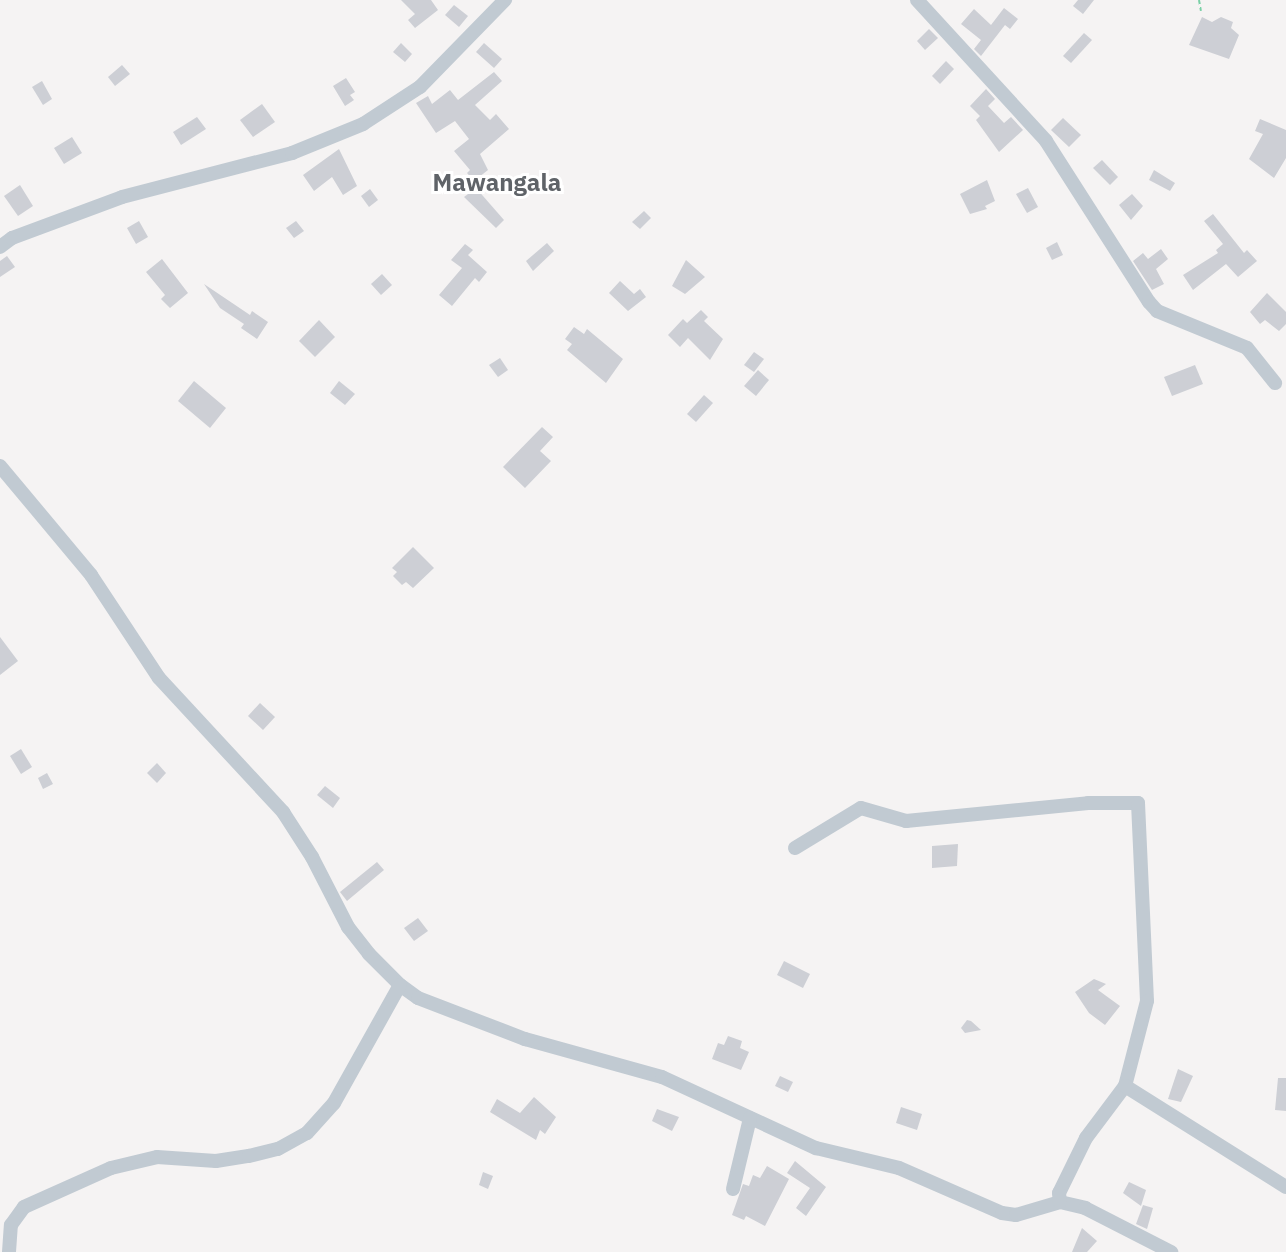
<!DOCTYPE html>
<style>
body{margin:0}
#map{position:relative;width:1286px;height:1252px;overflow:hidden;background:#f5f3f3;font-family:"IBM Plex Sans",sans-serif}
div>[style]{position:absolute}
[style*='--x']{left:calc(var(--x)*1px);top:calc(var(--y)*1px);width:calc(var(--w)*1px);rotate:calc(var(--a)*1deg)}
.building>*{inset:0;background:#cdcfd5}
.path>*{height:2px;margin-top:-1px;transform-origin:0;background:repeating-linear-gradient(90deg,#7ad0a6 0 4.5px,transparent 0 7.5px)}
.minor>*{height:14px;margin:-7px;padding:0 7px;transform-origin:7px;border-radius:7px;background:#c1cad2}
span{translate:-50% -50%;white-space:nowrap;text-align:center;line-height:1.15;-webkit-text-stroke:6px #fff;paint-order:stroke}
.quarter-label{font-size:24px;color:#5f6368;font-weight:700}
</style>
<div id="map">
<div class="building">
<div style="clip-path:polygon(401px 0,431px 0,438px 10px,415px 28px,408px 20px,415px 14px)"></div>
<div style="clip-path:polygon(1078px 0,1094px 0,1083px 14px,1073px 6px)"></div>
<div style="clip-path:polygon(454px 5px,468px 16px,459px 27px,445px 15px)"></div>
<div style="clip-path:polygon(1004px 8px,1018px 19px,1010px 29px,1005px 25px,981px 56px,974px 49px,981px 40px,961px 24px,974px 9px,991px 25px)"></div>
<div style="clip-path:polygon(1202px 17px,1212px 22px,1221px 17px,1233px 22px,1231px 28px,1239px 35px,1229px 59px,1189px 45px)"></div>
<div style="clip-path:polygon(929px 29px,938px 38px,925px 50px,917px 41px)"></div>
<div style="clip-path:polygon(1084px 33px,1092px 40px,1071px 63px,1063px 56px)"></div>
<div style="clip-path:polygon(401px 43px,412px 54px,405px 62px,393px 52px)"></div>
<div style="clip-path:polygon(484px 43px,502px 59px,494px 68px,476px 52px)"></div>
<div style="clip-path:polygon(946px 61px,954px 69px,940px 84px,932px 76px)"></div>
<div style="clip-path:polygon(122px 65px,130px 74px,115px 86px,108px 77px)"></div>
<div style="clip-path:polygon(494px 72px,502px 81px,475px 105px,490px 120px,496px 114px,509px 129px,480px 154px,488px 170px,474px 181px,467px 173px,470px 170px,454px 151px,469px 139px,455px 121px,436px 133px,416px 103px,428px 96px,432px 104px,450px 90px,458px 100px)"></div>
<div style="clip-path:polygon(346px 78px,355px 92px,350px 95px,354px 100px,345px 106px,333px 86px)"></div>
<div style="clip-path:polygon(42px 81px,52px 99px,43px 105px,32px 87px)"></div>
<div style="clip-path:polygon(986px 89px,995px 99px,988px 106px,1004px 123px,1011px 117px,1023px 130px,999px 152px,976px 120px,980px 116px,970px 106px)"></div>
<div style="clip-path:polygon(262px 104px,275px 122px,253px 137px,240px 120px)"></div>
<div style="clip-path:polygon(197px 117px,206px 129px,181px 145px,173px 132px)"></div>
<div style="clip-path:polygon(1063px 118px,1081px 135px,1069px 147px,1051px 130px)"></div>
<div style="clip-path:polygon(1260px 119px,1286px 130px,1286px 158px,1274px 178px,1249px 159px,1263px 134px,1255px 131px)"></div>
<div style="clip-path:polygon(72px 137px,82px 153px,64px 164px,54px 148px)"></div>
<div style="clip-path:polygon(339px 149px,357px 186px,343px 195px,332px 177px,314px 191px,303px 175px)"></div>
<div style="clip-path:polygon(1102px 160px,1118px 177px,1110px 185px,1093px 168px)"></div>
<div style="clip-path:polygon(1154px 170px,1175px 183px,1170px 191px,1149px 180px)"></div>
<div style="clip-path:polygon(987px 180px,995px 201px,985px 206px,987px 209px,970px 214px,960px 194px)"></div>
<div style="clip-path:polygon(20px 185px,33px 206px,18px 216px,4px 196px)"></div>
<div style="clip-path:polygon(476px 188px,504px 220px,496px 228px,464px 197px)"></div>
<div style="clip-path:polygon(1028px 188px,1038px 207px,1027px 213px,1016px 194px)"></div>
<div style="clip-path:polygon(370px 189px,378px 200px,369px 207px,361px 196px)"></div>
<div style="clip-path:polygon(1132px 194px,1143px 206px,1131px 220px,1119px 205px)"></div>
<div style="clip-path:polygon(644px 211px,651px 218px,640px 229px,632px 222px)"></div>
<div style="clip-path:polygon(1213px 214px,1244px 253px,1247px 250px,1257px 261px,1238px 277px,1226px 264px,1193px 290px,1183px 275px,1218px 253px,1216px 250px,1223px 244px,1204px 221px)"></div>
<div style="clip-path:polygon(139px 221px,148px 237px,136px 244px,127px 228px)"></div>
<div style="clip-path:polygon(296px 221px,304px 231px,294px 238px,286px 228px)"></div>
<div style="clip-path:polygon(1057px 242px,1063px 255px,1052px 260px,1046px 248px)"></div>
<div style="clip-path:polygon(547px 243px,554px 251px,533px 271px,526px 261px)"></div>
<div style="clip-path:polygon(465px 244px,473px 250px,468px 255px,487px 272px,479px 282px,475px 278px,452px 306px,439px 295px,462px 268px,451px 260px)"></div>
<div style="clip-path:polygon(1161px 249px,1168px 259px,1156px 269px,1164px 284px,1152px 290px,1133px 261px,1143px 253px,1148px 259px)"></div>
<div style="clip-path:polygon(7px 256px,15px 267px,0 277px,0 261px)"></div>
<div style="clip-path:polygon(162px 259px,188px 293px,170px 308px,161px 299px,165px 295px,146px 272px)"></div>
<div style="clip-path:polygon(686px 260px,705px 277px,685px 294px,672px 286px)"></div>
<div style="clip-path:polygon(382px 274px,392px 285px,381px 295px,371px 284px)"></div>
<div style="clip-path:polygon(620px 281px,634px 294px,640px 289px,646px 297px,628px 311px,609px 293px)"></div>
<div style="clip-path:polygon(204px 284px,250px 315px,252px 311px,268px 322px,257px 339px,241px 328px,244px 324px,220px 308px)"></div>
<div style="clip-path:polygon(1267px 293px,1286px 312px,1286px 324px,1279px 331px,1265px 320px,1260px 324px,1250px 312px)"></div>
<div style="clip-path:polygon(701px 310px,708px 317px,704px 321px,723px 339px,710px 360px,688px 338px,680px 347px,668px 335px,683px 319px,687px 323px)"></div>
<div style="clip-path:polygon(319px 320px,335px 337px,315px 357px,299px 341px)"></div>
<div style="clip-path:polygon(574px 327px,584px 334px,587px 329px,623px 359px,606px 383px,567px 350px,572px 344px,565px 339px)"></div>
<div style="clip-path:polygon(754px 352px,764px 359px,754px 372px,744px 365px)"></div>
<div style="clip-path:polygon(500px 358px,508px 370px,498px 377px,489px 365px)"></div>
<div style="clip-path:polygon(1195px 365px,1203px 384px,1172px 396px,1164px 377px)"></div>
<div style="clip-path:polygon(758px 370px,769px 380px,756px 396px,744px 386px)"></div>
<div style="clip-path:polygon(194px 381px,226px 408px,210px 428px,178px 401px)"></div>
<div style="clip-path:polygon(339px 381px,355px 394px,345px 405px,330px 393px)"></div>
<div style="clip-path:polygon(704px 395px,713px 403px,696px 422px,687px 414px)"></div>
<div style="clip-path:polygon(542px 427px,553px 437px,540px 451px,551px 461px,525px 488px,503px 467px)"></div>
<div style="clip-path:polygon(413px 547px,434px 568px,413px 588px,406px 582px,402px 585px,393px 576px,397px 572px,392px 568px)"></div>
<div style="clip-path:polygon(0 637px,18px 661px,0 675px)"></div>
<div style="clip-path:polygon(260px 703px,275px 717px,263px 730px,248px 716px)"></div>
<div style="clip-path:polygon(21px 749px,32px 767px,21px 774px,10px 756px)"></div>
<div style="clip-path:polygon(157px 763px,166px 773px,157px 783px,147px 773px)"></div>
<div style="clip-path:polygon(47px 773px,53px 784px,43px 789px,38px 778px)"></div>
<div style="clip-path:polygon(325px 786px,340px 798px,333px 808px,317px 795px)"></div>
<div style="clip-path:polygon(958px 844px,957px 866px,932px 868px,932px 846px)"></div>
<div style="clip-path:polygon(377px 862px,384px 870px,347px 901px,340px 892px)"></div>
<div style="clip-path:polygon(418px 918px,428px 931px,414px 941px,404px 928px)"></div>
<div style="clip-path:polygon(784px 961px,810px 974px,803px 988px,777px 975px)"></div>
<div style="clip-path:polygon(1094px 979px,1106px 984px,1098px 990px,1120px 1006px,1105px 1025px,1089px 1013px,1075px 992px)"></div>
<div style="clip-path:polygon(967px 1020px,971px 1021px,981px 1030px,965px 1033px,961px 1028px)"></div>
<div style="clip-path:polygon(728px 1036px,742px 1041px,740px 1048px,749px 1052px,741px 1070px,712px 1059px,718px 1043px,724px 1045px)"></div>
<div style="clip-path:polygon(1178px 1069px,1193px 1076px,1181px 1102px,1168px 1099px)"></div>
<div style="clip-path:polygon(780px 1076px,793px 1082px,788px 1092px,775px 1086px)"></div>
<div style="clip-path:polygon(1278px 1078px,1286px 1078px,1286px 1111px,1275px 1110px)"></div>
<div style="clip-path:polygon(534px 1097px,556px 1117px,545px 1134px,540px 1130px,536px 1140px,490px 1112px,497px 1099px,520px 1113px)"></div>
<div style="clip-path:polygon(901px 1107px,922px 1114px,917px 1130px,896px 1123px)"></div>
<div style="clip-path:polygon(657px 1109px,679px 1117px,672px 1131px,652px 1121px)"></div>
<div style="clip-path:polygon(795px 1161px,826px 1187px,806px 1216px,796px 1208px,810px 1188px,787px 1173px)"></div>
<div style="clip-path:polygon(767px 1166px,789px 1179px,765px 1226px,746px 1216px,744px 1220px,732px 1215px,743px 1184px,749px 1186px,753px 1175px,760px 1178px)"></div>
<div style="clip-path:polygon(483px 1172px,493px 1176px,488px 1189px,479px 1185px)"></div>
<div style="clip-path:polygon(1129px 1182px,1146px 1190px,1141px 1206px,1123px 1193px)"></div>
<div style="clip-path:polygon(1143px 1205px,1153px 1208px,1147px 1229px,1136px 1224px)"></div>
<div style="clip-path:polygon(1082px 1228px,1097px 1241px,1087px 1252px,1072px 1252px)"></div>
</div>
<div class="path">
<div style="--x:1199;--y:0;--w:11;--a:80"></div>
</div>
<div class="minor">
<div style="--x:917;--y:0;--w:191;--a:47.5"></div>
<div style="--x:1046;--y:141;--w:191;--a:57.4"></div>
<div style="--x:1149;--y:302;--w:12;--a:48"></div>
<div style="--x:1157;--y:311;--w:97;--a:22.3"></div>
<div style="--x:1247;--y:348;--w:45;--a:51.3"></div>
<div style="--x:0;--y:247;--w:15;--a:-37"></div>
<div style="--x:12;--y:238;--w:117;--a:-20.4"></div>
<div style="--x:122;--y:197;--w:176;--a:-14.5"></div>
<div style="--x:292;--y:153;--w:77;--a:-22.2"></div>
<div style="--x:363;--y:124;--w:68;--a:-33"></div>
<div style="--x:420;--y:87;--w:122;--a:-45.7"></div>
<div style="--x:0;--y:466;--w:142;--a:50.1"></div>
<div style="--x:91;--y:575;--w:123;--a:56.6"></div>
<div style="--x:159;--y:678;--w:183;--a:47.2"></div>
<div style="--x:283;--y:812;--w:54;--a:57.2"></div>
<div style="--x:312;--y:857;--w:79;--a:62.8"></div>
<div style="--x:348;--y:927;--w:34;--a:52"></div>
<div style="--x:369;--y:954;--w:44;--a:45"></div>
<div style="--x:400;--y:985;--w:22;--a:36"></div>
<div style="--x:418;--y:998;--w:115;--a:21"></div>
<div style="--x:525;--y:1039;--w:142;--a:15.5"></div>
<div style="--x:662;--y:1077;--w:170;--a:24.8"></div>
<div style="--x:816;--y:1148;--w:85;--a:13.5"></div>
<div style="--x:899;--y:1168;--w:112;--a:23.6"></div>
<div style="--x:1002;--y:1213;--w:14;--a:8"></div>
<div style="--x:1016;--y:1215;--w:46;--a:-16.5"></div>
<div style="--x:1060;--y:1202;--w:26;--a:13"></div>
<div style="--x:1085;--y:1208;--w:97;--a:27.1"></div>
<div style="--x:795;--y:848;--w:77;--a:-31.2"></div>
<div style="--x:861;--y:808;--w:47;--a:16.1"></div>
<div style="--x:906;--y:821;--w:183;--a:-5.6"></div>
<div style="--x:1088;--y:803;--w:50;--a:0"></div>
<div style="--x:1138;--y:803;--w:198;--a:87.4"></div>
<div style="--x:1147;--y:1001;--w:88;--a:104.5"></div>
<div style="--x:1125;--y:1086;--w:65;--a:126.9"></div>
<div style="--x:1086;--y:1138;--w:61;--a:116.1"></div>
<div style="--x:1059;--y:1193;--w:9;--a:84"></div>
<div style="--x:1125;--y:1086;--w:190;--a:32.1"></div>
<div style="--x:733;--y:1189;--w:73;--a:-76.5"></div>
<div style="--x:9;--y:1252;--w:27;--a:-86"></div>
<div style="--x:11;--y:1225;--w:22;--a:-54"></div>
<div style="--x:24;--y:1207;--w:95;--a:-24.1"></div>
<div style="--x:111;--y:1168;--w:47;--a:-13.4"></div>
<div style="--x:157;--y:1157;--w:59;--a:3.9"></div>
<div style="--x:216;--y:1161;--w:33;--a:-9"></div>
<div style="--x:249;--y:1156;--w:30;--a:-14"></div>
<div style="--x:278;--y:1149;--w:33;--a:-29"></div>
<div style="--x:307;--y:1133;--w:40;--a:-48"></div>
<div style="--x:334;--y:1103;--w:135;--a:-60.8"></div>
</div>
<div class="quarter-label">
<span style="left:497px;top:183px">Mawangala</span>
</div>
</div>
